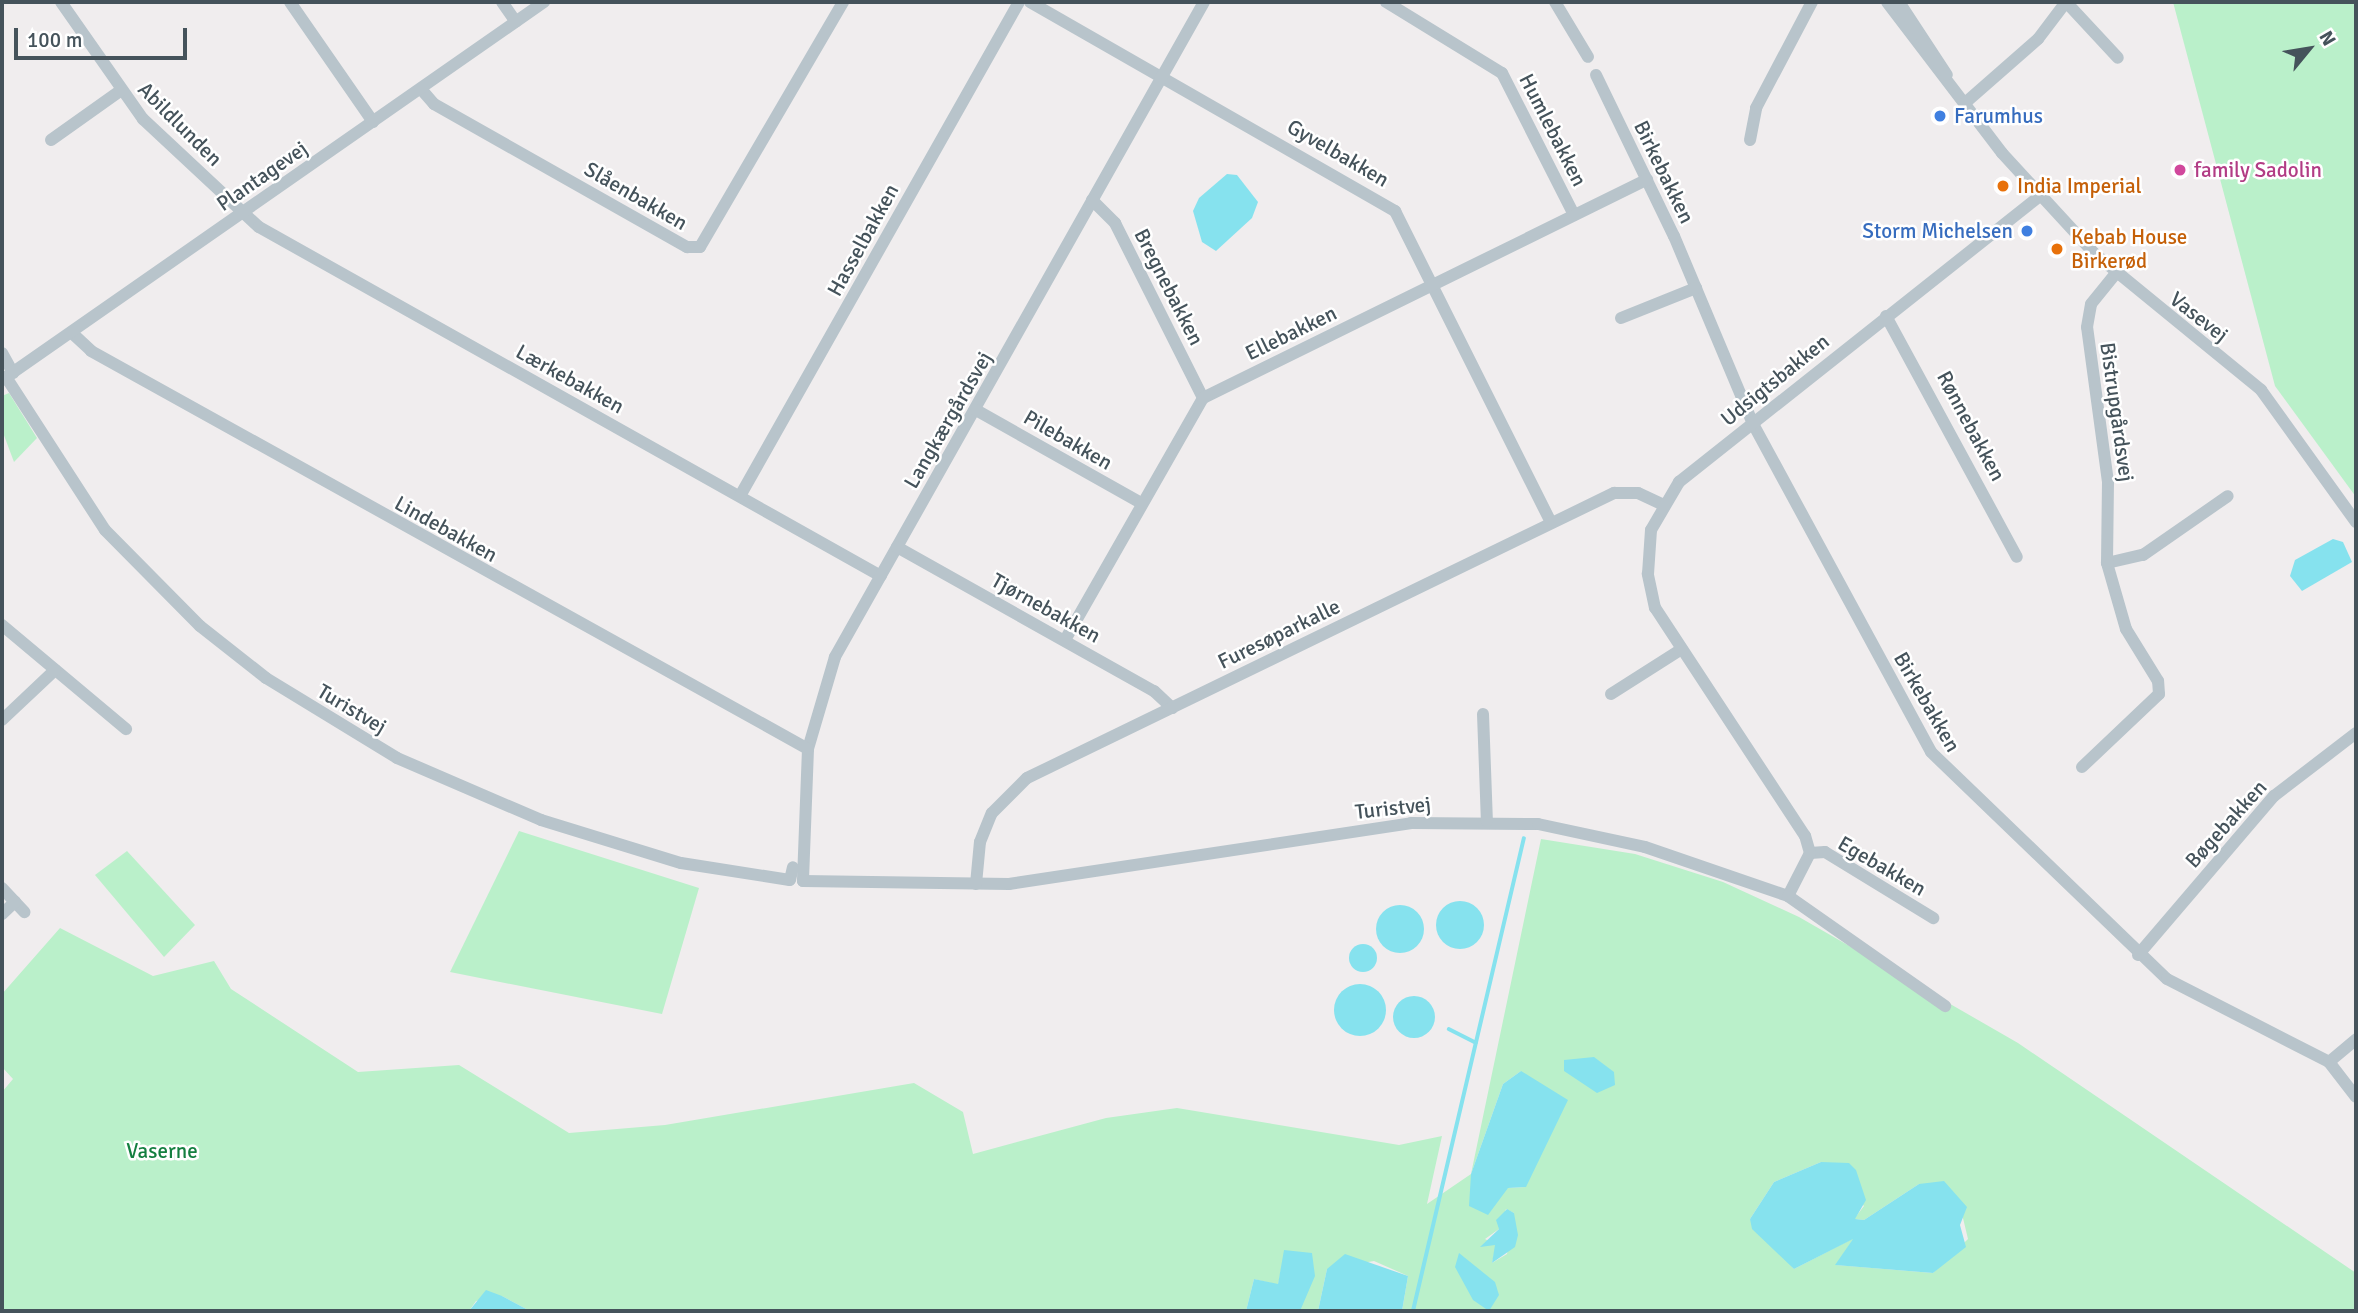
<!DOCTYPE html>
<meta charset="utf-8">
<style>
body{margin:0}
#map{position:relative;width:2358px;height:1313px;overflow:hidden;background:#f0edee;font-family:Signika,sans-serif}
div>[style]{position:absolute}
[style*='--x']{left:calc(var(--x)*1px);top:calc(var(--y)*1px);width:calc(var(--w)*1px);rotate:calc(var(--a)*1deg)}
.green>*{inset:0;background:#baf0ca}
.water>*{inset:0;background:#86e2ee}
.round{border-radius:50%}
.stream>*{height:3.5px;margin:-1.75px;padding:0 1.75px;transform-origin:1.75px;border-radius:1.75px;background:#86e2ee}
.minor>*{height:12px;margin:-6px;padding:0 6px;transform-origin:6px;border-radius:6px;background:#b8c4cb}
.dots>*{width:19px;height:19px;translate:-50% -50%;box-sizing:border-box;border:4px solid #fff;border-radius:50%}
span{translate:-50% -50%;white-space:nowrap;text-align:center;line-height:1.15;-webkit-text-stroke:5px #fff;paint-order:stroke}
.shop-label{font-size:21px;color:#366cbe}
.left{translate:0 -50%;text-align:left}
.right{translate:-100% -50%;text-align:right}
.street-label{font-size:21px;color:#45535b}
.hotel-label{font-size:21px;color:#b23c85}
.food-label{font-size:21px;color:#c56008}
.park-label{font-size:21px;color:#147f40}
.frame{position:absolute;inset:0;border:4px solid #45535b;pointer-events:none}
.north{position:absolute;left:2274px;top:14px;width:70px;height:70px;-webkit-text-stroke:5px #fff;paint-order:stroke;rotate:60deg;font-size:19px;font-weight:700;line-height:28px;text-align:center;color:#45535b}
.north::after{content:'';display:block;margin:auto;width:24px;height:32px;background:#45535b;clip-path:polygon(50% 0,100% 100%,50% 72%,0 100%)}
.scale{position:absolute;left:14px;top:28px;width:173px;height:32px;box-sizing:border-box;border:4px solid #45535b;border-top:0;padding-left:9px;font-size:21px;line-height:24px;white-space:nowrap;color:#45535b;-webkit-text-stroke:5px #fff;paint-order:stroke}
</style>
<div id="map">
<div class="green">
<div style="clip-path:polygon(2173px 2px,2356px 2px,2356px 497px,2275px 386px)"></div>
<div style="clip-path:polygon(9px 393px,37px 438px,14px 462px,2px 430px,2px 396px)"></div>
<div style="clip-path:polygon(519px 831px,699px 888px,662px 1014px,450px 972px)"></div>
<div style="clip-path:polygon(evenodd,1541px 839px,1635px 854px,1723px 882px,1799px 917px,2018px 1043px,2356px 1273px,2356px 1311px,1402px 1311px,1408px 1276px,1374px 1261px,1327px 1269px,1318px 1311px,1300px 1311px,1285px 1250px,1278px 1285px,1254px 1279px,1246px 1311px,530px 1311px,502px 1296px,476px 1301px,469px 1311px,2px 1311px,2px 1092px,13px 1079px,2px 1067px,2px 994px,60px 928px,153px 976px,214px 961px,231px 989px,358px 1072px,459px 1065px,569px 1133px,665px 1125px,914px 1083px,963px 1112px,973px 1154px,1106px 1118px,1177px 1108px,1399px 1145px,1442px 1136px,1427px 1204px,1471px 1174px,1541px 839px,1521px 1071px,1526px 1187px,1508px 1188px,1471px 1174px,1503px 1084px,1521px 1071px,1541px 839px,1821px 1162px,1864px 1206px,1854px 1219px,1864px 1220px,1919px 1184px,1962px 1214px,1968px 1239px,1933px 1273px,1836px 1265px,1854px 1238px,1794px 1269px,1750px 1219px,1774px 1182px,1821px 1162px,1541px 839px,1506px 1209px,1514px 1213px,1507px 1254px,1492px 1263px,1496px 1245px,1485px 1239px,1499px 1229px,1506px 1209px)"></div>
<div style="clip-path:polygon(127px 851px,195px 925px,164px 957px,95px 875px)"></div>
</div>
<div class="water">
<div style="clip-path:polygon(1227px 174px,1237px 175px,1258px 202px,1252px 218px,1216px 251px,1202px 242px,1193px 211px,1199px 198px)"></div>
<div style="clip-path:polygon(2333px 539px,2343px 542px,2352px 562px,2302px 591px,2290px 576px,2295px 560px)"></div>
<div class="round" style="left:1436px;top:901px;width:48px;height:48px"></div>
<div class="round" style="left:1376px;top:905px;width:48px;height:48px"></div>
<div class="round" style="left:1349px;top:944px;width:28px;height:28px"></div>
<div class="round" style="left:1334px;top:984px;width:52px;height:52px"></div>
<div class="round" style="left:1393px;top:996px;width:42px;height:42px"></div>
<div style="clip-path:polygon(1594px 1057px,1614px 1072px,1615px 1085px,1597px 1093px,1564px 1071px,1564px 1060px)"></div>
<div style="clip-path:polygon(1521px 1071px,1568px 1100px,1526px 1187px,1508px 1188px,1488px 1215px,1469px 1206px,1471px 1174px,1503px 1084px)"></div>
<div style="clip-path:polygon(1821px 1162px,1849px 1163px,1856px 1170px,1866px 1200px,1855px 1219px,1864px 1220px,1919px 1184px,1944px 1181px,1967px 1207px,1960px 1225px,1966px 1247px,1933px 1273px,1835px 1265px,1853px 1239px,1794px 1269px,1752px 1229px,1750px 1219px,1774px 1182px)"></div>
<div style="clip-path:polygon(1507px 1209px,1514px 1213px,1518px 1235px,1515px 1247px,1492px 1263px,1495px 1245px,1480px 1247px,1499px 1229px,1496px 1220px)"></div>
<div style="clip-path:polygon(1284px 1250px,1312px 1253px,1315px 1276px,1300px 1311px,1246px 1311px,1254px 1279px,1278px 1284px)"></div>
<div style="clip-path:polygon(1459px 1253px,1495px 1282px,1499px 1295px,1489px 1311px,1473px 1300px,1455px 1267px)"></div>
<div style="clip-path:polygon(1345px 1254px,1408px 1276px,1402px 1311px,1318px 1311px,1327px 1269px)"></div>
<div style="clip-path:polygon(486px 1290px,502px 1296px,530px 1311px,469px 1311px)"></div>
</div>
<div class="stream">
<div style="--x:1449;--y:1029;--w:30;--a:27"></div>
<div style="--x:1413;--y:1311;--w:485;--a:-76.8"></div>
</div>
<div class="minor">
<div style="--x:61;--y:2;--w:143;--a:55"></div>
<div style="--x:143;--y:119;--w:158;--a:43"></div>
<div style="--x:259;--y:227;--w:713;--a:29.3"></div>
<div style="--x:290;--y:2;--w:146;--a:55.3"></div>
<div style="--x:502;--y:2;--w:24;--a:55"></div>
<div style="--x:1030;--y:2;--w:421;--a:29.8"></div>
<div style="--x:1395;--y:211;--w:348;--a:63.4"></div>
<div style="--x:1204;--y:2;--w:752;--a:119.4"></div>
<div style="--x:835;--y:657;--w:96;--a:106.4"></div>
<div style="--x:808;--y:749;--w:132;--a:92.2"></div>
<div style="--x:803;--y:881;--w:206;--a:0.8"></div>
<div style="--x:1009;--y:884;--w:407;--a:-8.6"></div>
<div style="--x:1411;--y:823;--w:127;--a:0.5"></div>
<div style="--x:1538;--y:824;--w:109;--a:12.1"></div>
<div style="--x:1645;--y:847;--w:151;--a:18.9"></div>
<div style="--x:1788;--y:896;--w:192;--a:35"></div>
<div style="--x:1386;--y:2;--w:136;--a:31.5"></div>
<div style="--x:1502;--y:73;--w:159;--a:63.1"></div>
<div style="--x:1555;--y:2;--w:64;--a:59"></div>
<div style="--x:1887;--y:2;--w:190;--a:52.7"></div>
<div style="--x:2002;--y:153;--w:137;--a:47.4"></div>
<div style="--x:2095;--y:254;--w:215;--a:39.3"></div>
<div style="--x:2261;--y:390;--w:163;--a:54.3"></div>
<div style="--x:1899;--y:2;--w:87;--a:56.7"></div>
<div style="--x:2066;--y:2;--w:76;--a:47.1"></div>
<div style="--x:1596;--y:75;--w:179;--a:64.2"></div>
<div style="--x:1674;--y:236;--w:202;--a:67.2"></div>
<div style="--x:1752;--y:422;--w:375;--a:61.5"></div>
<div style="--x:1931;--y:752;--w:327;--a:43.9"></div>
<div style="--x:2167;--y:979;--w:182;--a:27.1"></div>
<div style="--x:2329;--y:1062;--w:44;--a:52.4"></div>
<div style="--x:421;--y:89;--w:20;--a:49"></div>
<div style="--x:434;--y:104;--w:291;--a:29.5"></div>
<div style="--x:687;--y:247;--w:13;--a:0"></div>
<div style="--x:700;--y:247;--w:284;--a:-59.7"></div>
<div style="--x:1965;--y:103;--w:97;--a:-41.2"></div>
<div style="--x:2038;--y:39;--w:46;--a:-52.9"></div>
<div style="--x:51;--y:140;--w:85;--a:-35.4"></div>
<div style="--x:1750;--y:140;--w:33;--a:-79"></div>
<div style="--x:1756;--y:108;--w:120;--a:-62.2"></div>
<div style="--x:1092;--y:200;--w:33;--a:45"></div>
<div style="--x:1115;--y:223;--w:196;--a:63.3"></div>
<div style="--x:1886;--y:316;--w:274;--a:61.5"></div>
<div style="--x:1621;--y:318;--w:81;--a:-21.8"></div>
<div style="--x:72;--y:333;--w:26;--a:43"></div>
<div style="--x:91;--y:351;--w:820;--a:29.03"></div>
<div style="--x:2;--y:353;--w:23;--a:61"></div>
<div style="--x:6;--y:377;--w:182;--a:57.1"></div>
<div style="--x:105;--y:530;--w:135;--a:45.3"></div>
<div style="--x:200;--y:626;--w:84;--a:38.2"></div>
<div style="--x:266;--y:678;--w:153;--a:31.4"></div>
<div style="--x:397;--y:758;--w:157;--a:23.3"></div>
<div style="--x:541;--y:820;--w:146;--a:17.1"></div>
<div style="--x:681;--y:863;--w:110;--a:8.9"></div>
<div style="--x:790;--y:880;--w:13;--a:-77"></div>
<div style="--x:2;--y:380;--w:661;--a:-34.89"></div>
<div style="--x:976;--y:410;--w:189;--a:29.4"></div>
<div style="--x:740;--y:496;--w:567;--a:-60.54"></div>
<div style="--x:897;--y:547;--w:295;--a:29.3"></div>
<div style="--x:1154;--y:691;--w:25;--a:43"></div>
<div style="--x:2107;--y:563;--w:37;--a:-13"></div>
<div style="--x:2143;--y:555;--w:103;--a:-34.8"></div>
<div style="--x:2;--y:625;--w:162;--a:40"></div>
<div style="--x:1065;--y:640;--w:279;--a:-60.3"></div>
<div style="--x:1203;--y:398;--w:495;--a:-26.2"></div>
<div style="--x:1611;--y:694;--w:82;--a:-32.5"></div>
<div style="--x:1483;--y:714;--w:107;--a:87.9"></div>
<div style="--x:2;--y:720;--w:73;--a:-43.3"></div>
<div style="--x:2082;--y:767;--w:106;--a:-43.5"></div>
<div style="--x:2159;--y:694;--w:13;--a:-94"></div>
<div style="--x:2158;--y:681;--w:61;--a:-121.6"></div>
<div style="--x:2126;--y:629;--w:69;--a:-106.1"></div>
<div style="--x:2107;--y:563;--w:81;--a:-89.3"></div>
<div style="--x:2108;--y:482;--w:156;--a:-97.7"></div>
<div style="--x:2087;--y:327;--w:23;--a:-80"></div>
<div style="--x:2091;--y:304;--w:38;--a:-51"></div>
<div style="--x:1810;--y:853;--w:15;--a:-4"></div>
<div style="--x:1825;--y:852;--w:127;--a:31.4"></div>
<div style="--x:976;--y:884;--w:42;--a:-84.6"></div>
<div style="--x:980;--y:842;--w:31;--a:-68"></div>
<div style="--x:992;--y:813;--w:49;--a:-45"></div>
<div style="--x:1027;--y:778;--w:653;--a:-25.9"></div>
<div style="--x:1614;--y:493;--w:24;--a:0"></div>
<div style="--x:1638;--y:493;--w:26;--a:25"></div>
<div style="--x:2;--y:888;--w:33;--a:47"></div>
<div style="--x:1788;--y:896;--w:48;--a:-62.9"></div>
<div style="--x:1810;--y:853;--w:18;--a:-106"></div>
<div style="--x:1805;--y:836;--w:273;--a:-123.3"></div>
<div style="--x:1655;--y:608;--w:35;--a:-102"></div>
<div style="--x:1648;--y:574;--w:44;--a:-86.1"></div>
<div style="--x:1651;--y:530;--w:56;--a:-59.7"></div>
<div style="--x:1679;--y:482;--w:462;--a:-38.4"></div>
<div style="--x:2;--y:914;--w:18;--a:-43"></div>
<div style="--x:2138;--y:955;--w:209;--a:-49.5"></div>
<div style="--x:2274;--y:796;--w:103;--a:-37.5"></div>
<div style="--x:2329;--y:1062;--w:35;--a:-40"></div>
</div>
<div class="dots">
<div style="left:1940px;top:116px;background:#3f7fe0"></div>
<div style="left:2180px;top:170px;background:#d1479c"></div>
<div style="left:2003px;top:186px;background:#e8710a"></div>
<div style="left:2027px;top:231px;background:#3f7fe0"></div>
<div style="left:2057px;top:249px;background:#e8710a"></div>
</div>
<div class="shop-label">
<span class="left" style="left:1954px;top:116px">Farumhus</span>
<span class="right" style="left:2013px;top:231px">Storm Michelsen</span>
</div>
<div class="street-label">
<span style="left:180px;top:124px;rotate:45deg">Abildlunden</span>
<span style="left:1553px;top:130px;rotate:63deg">Humlebakken</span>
<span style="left:1338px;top:153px;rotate:30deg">Gyvelbakken</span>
<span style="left:1664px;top:172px;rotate:64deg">Birkebakken</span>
<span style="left:262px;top:176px;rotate:-35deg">Plantagevej</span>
<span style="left:636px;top:196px;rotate:30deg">Slåenbakken</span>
<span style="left:863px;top:240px;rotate:-61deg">Hasselbakken</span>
<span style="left:1169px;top:287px;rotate:63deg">Bregnebakken</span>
<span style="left:2199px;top:317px;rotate:38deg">Vasevej</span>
<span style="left:1291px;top:333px;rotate:-26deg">Ellebakken</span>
<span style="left:570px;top:379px;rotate:29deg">Lærkebakken</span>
<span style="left:1775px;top:380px;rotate:-39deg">Udsigtsbakken</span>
<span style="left:2117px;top:412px;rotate:82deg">Bistrupgårdsvej</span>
<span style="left:948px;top:420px;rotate:-60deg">Langkærgårdsvej</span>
<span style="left:1971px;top:426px;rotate:62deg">Rønnebakken</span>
<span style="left:1068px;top:440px;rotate:30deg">Pilebakken</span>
<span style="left:446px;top:529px;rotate:29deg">Lindebakken</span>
<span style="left:1046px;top:608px;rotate:29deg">Tjørnebakken</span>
<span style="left:1279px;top:634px;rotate:-26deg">Furesøparkalle</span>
<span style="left:1927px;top:702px;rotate:60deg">Birkebakken</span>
<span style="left:352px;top:709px;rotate:31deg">Turistvej</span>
<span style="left:1393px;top:808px;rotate:-6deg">Turistvej</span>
<span style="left:2226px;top:824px;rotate:-48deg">Bøgebakken</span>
<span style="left:1882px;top:866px;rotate:30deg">Egebakken</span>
</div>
<div class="hotel-label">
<span class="left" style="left:2194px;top:170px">family Sadolin</span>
</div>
<div class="food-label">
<span class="left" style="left:2017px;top:186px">India Imperial</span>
<span class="left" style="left:2071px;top:249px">Kebab House<br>Birkerød</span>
</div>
<div class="park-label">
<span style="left:162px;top:1151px">Vaserne</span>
</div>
<div class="frame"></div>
<div class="north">N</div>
<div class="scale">100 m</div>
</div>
